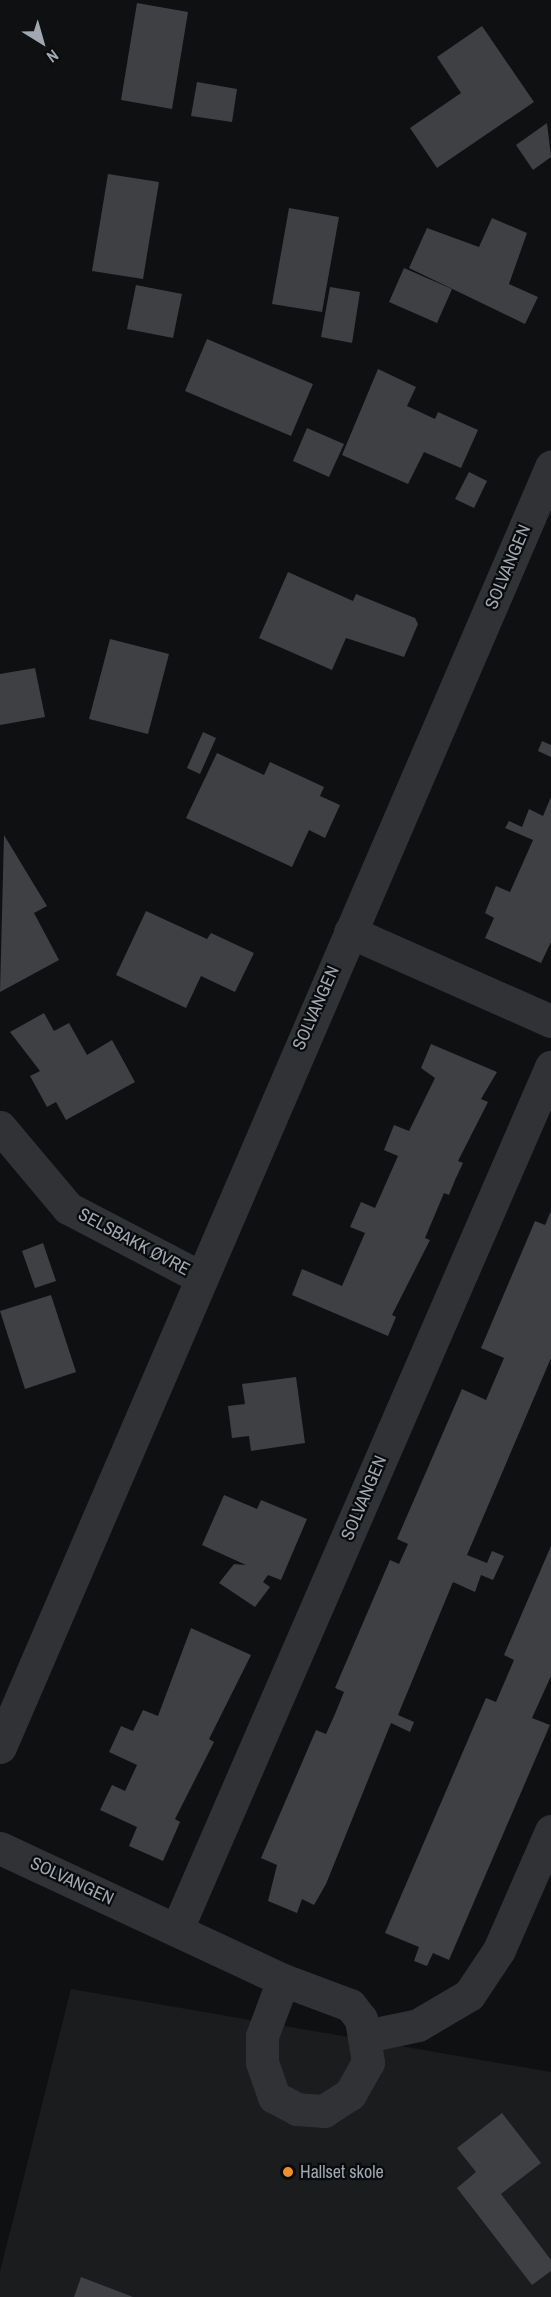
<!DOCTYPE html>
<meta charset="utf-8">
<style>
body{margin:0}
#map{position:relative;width:551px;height:2297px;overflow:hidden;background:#0f1011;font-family:"Archivo Narrow",sans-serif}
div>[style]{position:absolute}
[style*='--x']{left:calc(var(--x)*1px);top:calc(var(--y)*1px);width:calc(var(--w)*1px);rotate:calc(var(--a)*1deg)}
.built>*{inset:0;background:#1b1c1e}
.building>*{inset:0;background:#3e4044}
.minor>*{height:33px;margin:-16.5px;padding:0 16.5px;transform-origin:16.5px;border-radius:16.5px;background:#303236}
.dots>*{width:16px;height:16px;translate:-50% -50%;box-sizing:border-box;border:3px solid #0a0b0c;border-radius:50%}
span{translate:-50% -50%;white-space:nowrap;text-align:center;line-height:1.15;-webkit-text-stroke:4.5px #0a0b0c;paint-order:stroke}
.street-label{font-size:18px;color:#a1a8b1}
.poi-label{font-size:18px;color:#a1a8b1}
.left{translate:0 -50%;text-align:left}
.north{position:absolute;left:12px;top:12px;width:60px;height:60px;-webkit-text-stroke:4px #0a0b0c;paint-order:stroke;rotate:143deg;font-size:16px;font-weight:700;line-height:24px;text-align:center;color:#a1a8b1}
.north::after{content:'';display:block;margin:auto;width:21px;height:27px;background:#a1a8b1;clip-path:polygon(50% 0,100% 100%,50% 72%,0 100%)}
</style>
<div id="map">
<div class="built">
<div style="clip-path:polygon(71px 1989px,551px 2072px,551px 2297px,0 2297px,0 2272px)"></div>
</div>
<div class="building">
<div style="clip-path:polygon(137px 3px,188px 12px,172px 109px,121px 100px)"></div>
<div style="clip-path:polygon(482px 26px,534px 102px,437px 168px,410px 128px,461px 93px,437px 57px)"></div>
<div style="clip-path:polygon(197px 82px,237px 89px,232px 122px,191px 116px)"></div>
<div style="clip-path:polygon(547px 123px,551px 157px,533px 170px,516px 145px)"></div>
<div style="clip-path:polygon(108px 174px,159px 182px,143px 279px,92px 271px)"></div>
<div style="clip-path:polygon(289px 208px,339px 217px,322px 312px,272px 304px)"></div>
<div style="clip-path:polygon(492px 218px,527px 233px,509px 284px,538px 297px,525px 324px,409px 268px,427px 228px,479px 247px)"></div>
<div style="clip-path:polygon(404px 268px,452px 289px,437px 323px,389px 302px)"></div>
<div style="clip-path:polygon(136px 285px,182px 294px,173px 338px,127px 329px)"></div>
<div style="clip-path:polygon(330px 287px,360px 292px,352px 343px,321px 337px)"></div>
<div style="clip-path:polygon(207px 339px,313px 384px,291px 436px,185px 391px)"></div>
<div style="clip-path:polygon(378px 369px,416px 387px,407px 406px,435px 419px,438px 412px,478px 430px,461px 468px,424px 452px,408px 484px,342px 455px)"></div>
<div style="clip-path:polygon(307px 428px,344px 444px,329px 477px,293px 461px)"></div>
<div style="clip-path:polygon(469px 472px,487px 481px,474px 508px,455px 499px)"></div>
<div style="clip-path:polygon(288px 572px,353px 601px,356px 594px,415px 618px,418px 624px,404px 657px,346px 638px,332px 670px,259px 638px)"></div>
<div style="clip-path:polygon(110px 639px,169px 654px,148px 734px,89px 719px)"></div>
<div style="clip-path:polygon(35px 668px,45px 717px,0 725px,0 674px)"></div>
<div style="clip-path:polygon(203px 732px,216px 738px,200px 774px,187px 768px)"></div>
<div style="clip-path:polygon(542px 741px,551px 745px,551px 757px,538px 751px)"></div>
<div style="clip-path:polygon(217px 753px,264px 775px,270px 762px,324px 787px,320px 796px,340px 805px,325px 838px,309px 830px,292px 867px,186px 818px)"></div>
<div style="clip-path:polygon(551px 797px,551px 942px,541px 963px,485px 938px,494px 918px,485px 913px,496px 886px,510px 892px,533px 840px,505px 828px,509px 821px,522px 827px,529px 809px,543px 816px)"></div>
<div style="clip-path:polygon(4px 835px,47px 906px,34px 913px,59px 960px,0 992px)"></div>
<div style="clip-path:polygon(146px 911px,207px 939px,211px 933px,254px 953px,235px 992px,201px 976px,186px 1008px,116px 975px)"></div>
<div style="clip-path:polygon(44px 1013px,54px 1031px,69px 1023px,87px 1055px,112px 1040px,135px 1082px,66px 1120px,56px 1102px,47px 1107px,30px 1076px,40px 1071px,10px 1032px)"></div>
<div style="clip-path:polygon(431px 1044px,497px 1072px,481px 1099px,488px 1102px,458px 1161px,463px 1163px,455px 1180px,449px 1195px,444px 1193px,425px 1238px,430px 1240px,392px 1315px,396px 1317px,388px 1336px,292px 1295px,302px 1269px,342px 1286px,365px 1233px,350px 1227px,361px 1202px,375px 1208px,398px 1156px,384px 1150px,394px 1125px,409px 1131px,435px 1078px,421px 1068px)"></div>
<div style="clip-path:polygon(551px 1211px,551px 1358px,467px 1555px,487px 1563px,492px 1551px,504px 1556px,493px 1580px,481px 1575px,475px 1592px,453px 1582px,398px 1715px,414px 1722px,410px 1732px,391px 1723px,326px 1884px,314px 1905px,302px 1899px,297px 1913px,268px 1901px,277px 1865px,261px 1858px,316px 1730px,326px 1734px,335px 1714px,344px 1692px,335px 1688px,390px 1560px,399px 1564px,408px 1544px,397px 1539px,462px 1389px,486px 1400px,504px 1358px,481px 1348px,535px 1221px,545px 1225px)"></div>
<div style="clip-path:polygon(43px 1243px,56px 1281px,35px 1288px,22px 1251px)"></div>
<div style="clip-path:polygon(51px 1295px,76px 1372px,25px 1389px,0 1311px)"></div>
<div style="clip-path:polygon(296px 1377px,305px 1443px,251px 1451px,249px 1436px,232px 1438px,228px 1406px,245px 1404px,242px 1384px)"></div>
<div style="clip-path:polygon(224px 1495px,257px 1509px,261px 1500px,307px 1519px,281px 1580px,268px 1575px,263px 1582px,270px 1587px,255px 1607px,219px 1583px,234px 1564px,246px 1565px,202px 1545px)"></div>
<div style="clip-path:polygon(551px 1546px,551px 1676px,532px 1718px,550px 1725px,449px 1960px,433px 1953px,427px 1966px,414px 1961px,419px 1947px,385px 1933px,486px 1698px,496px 1702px,514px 1660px,504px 1655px)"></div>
<div style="clip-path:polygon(191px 1628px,251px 1655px,209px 1739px,214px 1742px,175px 1819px,180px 1822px,163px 1861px,129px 1846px,137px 1827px,100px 1810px,112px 1785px,125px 1791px,137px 1765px,109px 1752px,121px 1726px,133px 1731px,143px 1710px,158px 1716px)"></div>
<div style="clip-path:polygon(502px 2113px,541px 2163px,501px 2194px,551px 2260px,551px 2271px,532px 2285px,457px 2188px,476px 2172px,457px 2148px)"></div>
<div style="clip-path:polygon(81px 2277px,133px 2297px,74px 2297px)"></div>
</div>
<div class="minor">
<div style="--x:350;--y:932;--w:220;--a:23.9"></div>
<div style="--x:0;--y:1127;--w:106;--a:50"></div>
<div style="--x:68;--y:1208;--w:147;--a:27.6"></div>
<div style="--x:0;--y:1747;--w:1394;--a:-66.71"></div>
<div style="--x:0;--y:1848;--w:312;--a:25"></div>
<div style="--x:283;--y:1980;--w:72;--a:20.5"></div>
<div style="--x:350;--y:2005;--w:18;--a:52"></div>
<div style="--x:361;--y:2019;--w:44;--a:80.8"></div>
<div style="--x:368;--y:2062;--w:37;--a:119"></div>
<div style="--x:350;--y:2094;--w:31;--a:147"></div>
<div style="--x:324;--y:2111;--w:27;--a:-176"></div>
<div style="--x:297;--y:2109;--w:26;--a:-152"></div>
<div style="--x:274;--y:2097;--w:37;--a:-109"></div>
<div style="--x:262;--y:2062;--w:26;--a:-90"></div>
<div style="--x:262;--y:2036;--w:60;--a:-69.4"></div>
<div style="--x:177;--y:1929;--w:940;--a:-66.55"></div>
<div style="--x:366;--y:2036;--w:53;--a:-11.9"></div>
<div style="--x:418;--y:2025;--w:59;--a:-30.5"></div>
<div style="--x:469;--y:1995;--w:54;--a:-56.3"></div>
<div style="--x:499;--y:1950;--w:130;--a:-66.4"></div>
</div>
<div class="dots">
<div style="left:288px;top:2172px;background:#ed8f2b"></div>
</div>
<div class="street-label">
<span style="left:508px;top:567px;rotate:-67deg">SOLVANGEN</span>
<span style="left:316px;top:1008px;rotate:-66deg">SOLVANGEN</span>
<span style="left:134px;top:1242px;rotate:28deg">SELSBAKK ØVRE</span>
<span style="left:364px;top:1498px;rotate:-67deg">SOLVANGEN</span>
<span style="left:72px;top:1881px;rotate:25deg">SOLVANGEN</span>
</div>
<div class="poi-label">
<span class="left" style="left:300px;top:2172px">Hallset skole</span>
</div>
<div class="north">N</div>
</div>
